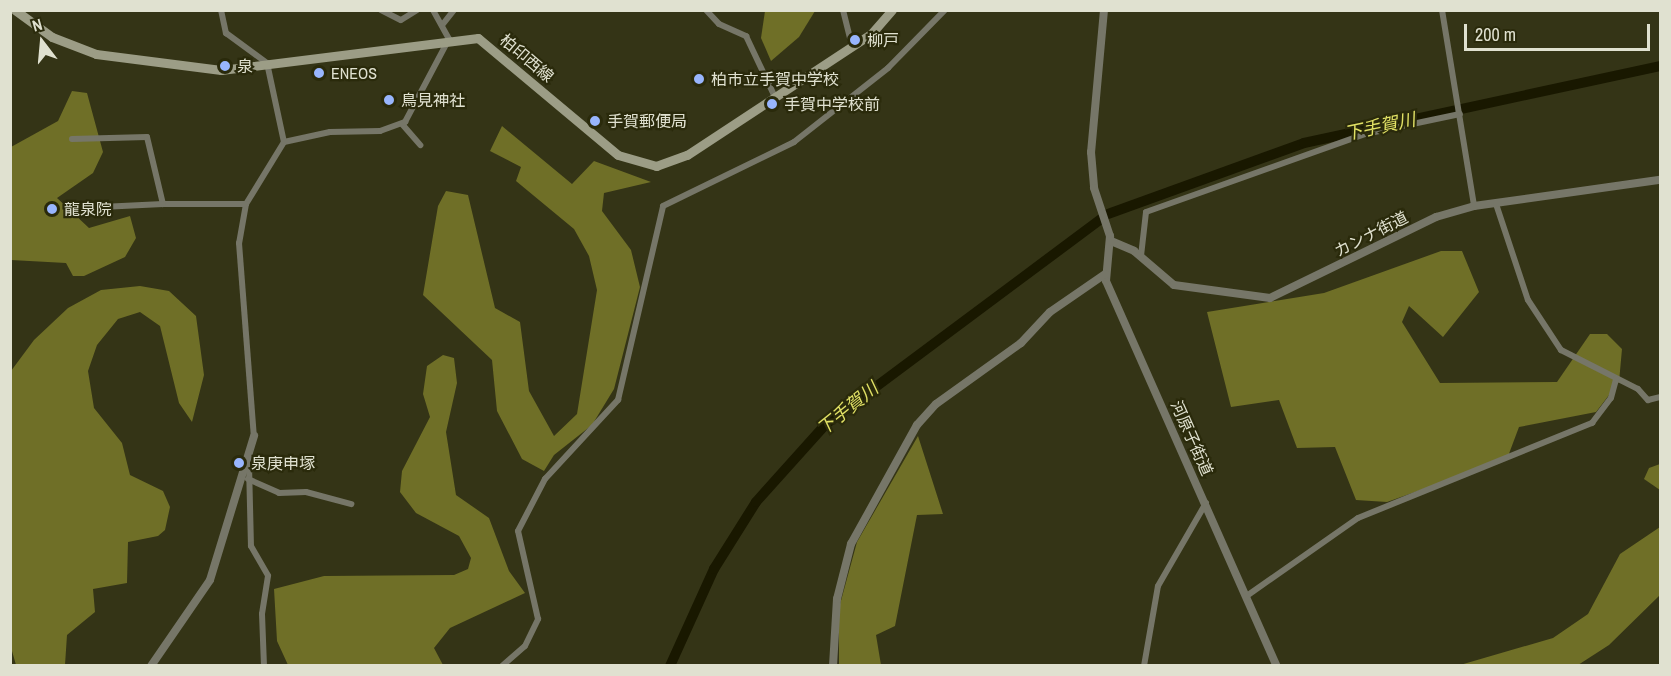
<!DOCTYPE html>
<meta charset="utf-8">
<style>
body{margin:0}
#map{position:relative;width:1671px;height:676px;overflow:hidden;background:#343416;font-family:"Archivo Narrow","Noto Sans JP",sans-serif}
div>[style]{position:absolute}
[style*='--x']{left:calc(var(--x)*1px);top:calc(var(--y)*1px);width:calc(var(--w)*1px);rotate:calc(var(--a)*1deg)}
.forest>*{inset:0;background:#6f6f27}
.river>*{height:10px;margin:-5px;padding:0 5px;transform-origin:5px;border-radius:5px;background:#191800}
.minor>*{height:6px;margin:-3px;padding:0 3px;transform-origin:3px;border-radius:3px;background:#767668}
.tertiary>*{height:8px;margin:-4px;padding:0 4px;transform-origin:4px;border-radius:4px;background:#767668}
.secondary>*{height:9px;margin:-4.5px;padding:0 4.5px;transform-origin:4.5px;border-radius:4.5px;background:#9c9d86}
.dots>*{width:16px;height:16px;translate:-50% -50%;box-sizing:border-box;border:3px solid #2a2a0b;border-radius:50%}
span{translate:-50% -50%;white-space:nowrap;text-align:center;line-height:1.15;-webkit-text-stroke:4.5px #2a2a0b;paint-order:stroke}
.poi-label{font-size:16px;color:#e0e1d0}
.left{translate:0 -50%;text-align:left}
.street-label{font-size:16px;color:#e0e1d0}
.water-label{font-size:18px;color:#e1e165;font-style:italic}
.frame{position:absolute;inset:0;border:12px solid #e0e1d0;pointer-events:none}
.north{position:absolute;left:12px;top:12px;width:60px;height:60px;-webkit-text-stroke:4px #2a2a0b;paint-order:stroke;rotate:344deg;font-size:16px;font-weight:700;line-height:24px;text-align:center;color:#e0e1d0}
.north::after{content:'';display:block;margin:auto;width:21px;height:27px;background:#e0e1d0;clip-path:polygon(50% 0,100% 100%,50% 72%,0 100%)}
.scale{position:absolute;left:1464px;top:24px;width:186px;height:27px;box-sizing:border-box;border:3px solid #e0e1d0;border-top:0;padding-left:8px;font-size:18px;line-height:21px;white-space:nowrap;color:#e0e1d0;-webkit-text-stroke:4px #2a2a0b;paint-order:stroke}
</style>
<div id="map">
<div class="forest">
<div style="clip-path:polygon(765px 11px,815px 11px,799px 37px,771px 61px,761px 38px)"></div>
<div style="clip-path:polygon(72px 91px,87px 93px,103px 152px,93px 173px,57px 198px,89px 228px,130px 216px,136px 238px,125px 257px,84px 276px,73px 276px,66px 263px,11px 260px,11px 147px,58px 121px)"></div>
<div style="clip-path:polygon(502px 126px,572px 184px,594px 161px,651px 182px,604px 193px,602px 211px,631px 250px,640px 287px,614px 389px,592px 425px,554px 455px,544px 471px,522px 459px,497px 411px,492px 360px,423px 295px,438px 206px,446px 191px,468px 195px,495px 308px,520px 322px,529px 391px,554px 436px,577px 414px,597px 290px,589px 256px,574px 229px,516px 181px,521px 167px,490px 151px)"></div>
<div style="clip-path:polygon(1441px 251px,1462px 251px,1479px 292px,1443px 337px,1409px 306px,1402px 322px,1440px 383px,1557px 382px,1590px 334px,1607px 334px,1622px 349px,1619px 382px,1596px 412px,1519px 427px,1507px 459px,1387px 502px,1356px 500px,1335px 447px,1297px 448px,1279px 400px,1231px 407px,1207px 312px,1324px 293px)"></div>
<div style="clip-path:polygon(140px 286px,169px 291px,196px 316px,204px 375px,192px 422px,179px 403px,160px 326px,140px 312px,118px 319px,97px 345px,88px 371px,94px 408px,122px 443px,130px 475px,163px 491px,170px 507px,165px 530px,158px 536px,128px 542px,127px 583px,93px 589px,95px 612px,67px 635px,65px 665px,16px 665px,10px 644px,11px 371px,34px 340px,68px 308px,101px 290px)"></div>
<div style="clip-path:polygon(443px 355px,454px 358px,457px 383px,446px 432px,456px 495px,489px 518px,509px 571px,525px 593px,450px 628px,434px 648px,443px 665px,288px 665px,277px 641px,274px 589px,324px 576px,454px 575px,468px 569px,471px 558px,459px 536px,416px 513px,400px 492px,402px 471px,430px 417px,423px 394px,427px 366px)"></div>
<div style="clip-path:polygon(918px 436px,943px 514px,917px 515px,895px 626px,876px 635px,881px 665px,839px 666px,839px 608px,857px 542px)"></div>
<div style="clip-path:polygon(1660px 464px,1660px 490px,1644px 479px,1649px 468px)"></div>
<div style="clip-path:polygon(1660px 527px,1660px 595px,1609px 645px,1578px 665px,1460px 665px,1553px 638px,1588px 614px,1620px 554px)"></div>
</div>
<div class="river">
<div style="--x:1108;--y:214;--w:208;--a:-19.9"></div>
<div style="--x:1304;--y:143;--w:364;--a:-12.2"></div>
<div style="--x:670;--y:666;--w:107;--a:-65.6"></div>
<div style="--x:714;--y:569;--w:79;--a:-57.9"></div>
<div style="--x:756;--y:502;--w:105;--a:-48.1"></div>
<div style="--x:826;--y:424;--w:343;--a:-36.7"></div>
</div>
<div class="minor">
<div style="--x:221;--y:10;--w:24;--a:78"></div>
<div style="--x:226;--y:33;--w:51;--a:36.2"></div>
<div style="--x:267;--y:63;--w:81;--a:77.9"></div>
<div style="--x:284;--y:142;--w:73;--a:121.5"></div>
<div style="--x:246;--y:204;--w:40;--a:100"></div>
<div style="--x:239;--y:243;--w:194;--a:85.6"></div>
<div style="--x:381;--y:10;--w:22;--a:27"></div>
<div style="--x:401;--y:20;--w:19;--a:-32"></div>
<div style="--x:706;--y:10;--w:19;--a:47"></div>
<div style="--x:719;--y:24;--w:30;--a:24"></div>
<div style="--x:746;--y:36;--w:68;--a:64.6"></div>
<div style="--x:843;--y:10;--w:38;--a:76"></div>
<div style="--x:1442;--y:10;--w:199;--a:80.7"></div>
<div style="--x:443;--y:24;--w:18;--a:-52"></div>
<div style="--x:402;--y:124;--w:28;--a:49"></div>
<div style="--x:72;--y:139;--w:75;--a:-1.5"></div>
<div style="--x:147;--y:137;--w:69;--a:76.6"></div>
<div style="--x:163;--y:204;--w:83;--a:0"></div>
<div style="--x:284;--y:142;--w:47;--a:-12.3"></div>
<div style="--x:330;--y:132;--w:50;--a:-1.1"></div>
<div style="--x:380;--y:131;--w:27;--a:-20"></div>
<div style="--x:405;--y:122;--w:94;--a:-62.1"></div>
<div style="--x:449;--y:39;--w:33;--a:-119"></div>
<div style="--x:1496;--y:204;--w:101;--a:71.6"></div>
<div style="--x:1528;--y:300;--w:60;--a:56.6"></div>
<div style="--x:1561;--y:350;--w:86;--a:26.9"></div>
<div style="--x:1638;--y:389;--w:15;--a:48"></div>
<div style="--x:1648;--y:400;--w:12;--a:-14"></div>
<div style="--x:101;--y:207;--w:62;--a:-2.8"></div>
<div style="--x:1141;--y:256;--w:44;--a:-83.5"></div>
<div style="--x:1146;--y:212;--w:232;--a:-19.6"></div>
<div style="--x:1365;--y:134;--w:97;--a:-11.9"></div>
<div style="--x:249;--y:465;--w:81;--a:88.6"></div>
<div style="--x:251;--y:546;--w:34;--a:60"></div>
<div style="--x:268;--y:576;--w:38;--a:99"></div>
<div style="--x:262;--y:614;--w:52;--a:87.8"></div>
<div style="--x:248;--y:479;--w:34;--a:24"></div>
<div style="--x:279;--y:493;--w:27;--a:-2"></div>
<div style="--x:306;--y:492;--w:47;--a:14.9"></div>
<div style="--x:1248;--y:595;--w:134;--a:-35"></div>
<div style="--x:1358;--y:518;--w:253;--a:-22.1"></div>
<div style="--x:1592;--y:423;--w:31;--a:-53"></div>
<div style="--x:1611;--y:398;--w:20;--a:-75"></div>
<div style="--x:502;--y:666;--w:30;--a:-41"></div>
<div style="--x:525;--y:646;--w:30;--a:-64"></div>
<div style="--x:538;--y:619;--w:90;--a:-102.8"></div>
<div style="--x:518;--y:531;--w:59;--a:-62.6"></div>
<div style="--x:545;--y:479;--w:108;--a:-47.3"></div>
<div style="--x:618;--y:400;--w:199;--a:-76.9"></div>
<div style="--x:663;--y:206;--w:146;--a:-26"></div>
<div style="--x:794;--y:142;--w:120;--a:-38.2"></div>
<div style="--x:888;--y:68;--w:81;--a:-45.5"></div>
<div style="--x:1144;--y:666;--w:81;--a:-80.1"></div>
<div style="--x:1158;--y:586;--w:96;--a:-60"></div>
</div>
<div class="tertiary">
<div style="--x:1104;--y:10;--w:143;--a:95.2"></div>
<div style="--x:1091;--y:152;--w:36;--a:85"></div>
<div style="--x:1094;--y:188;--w:51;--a:71.6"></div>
<div style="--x:1110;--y:236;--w:45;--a:95.1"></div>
<div style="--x:1106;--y:281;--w:421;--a:66.1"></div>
<div style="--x:1111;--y:241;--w:25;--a:23"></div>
<div style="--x:1134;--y:251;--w:52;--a:40.4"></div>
<div style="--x:1174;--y:285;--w:97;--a:7.7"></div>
<div style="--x:1270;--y:298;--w:185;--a:-26"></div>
<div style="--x:1436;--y:217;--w:40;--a:-16"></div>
<div style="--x:1474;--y:206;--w:188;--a:-8"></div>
<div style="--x:151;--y:666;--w:104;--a:-55.5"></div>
<div style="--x:210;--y:580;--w:151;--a:-73"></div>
<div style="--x:833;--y:666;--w:67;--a:-86.6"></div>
<div style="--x:837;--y:599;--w:57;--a:-75.7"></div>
<div style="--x:851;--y:544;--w:136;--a:-61"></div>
<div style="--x:917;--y:425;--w:28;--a:-48"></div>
<div style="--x:936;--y:404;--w:105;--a:-35.7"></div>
<div style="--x:1021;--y:343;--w:42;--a:-46.9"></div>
<div style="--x:1050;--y:312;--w:67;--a:-34.6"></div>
</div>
<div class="secondary">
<div style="--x:15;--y:10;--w:46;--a:36.1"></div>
<div style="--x:52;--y:37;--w:47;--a:21.1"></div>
<div style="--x:96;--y:54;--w:126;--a:7.3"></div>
<div style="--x:221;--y:70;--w:259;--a:-7.1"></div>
<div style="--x:478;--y:38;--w:182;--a:39.9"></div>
<div style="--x:618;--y:155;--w:40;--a:16"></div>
<div style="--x:656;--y:166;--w:33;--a:-20"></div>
<div style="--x:687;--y:155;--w:105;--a:-33.4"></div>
<div style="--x:775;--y:97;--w:115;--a:-33.3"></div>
<div style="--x:871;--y:34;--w:32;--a:-49"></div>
</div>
<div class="dots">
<div style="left:855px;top:40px;background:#98b5fd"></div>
<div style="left:225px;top:66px;background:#98b5fd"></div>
<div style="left:319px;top:73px;background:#98b5fd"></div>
<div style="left:699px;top:79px;background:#98b5fd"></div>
<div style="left:389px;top:100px;background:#98b5fd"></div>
<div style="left:772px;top:104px;background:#98b5fd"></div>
<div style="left:595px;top:121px;background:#98b5fd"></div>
<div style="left:52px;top:209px;background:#98b5fd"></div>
<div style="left:239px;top:463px;background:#98b5fd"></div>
</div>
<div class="poi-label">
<span class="left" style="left:867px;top:40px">柳戸</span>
<span class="left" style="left:237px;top:66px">泉</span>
<span class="left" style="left:331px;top:73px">ENEOS</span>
<span class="left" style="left:711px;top:79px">柏市立手賀中学校</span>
<span class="left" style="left:401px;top:100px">鳥見神社</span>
<span class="left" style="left:784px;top:104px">手賀中学校前</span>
<span class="left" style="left:607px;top:121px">手賀郵便局</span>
<span class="left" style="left:64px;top:209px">龍泉院</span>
<span class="left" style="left:251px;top:463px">泉庚申塚</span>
</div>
<div class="street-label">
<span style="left:527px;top:58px;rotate:40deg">柏印西線</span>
<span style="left:1371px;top:234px;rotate:-27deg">カンナ街道</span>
<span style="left:1192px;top:438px;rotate:66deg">河原子街道</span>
</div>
<div class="water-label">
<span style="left:1380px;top:127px;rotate:-12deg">下手賀川</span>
<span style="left:848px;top:409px;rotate:-39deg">下手賀川</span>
</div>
<div class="frame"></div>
<div class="north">N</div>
<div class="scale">200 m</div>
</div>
